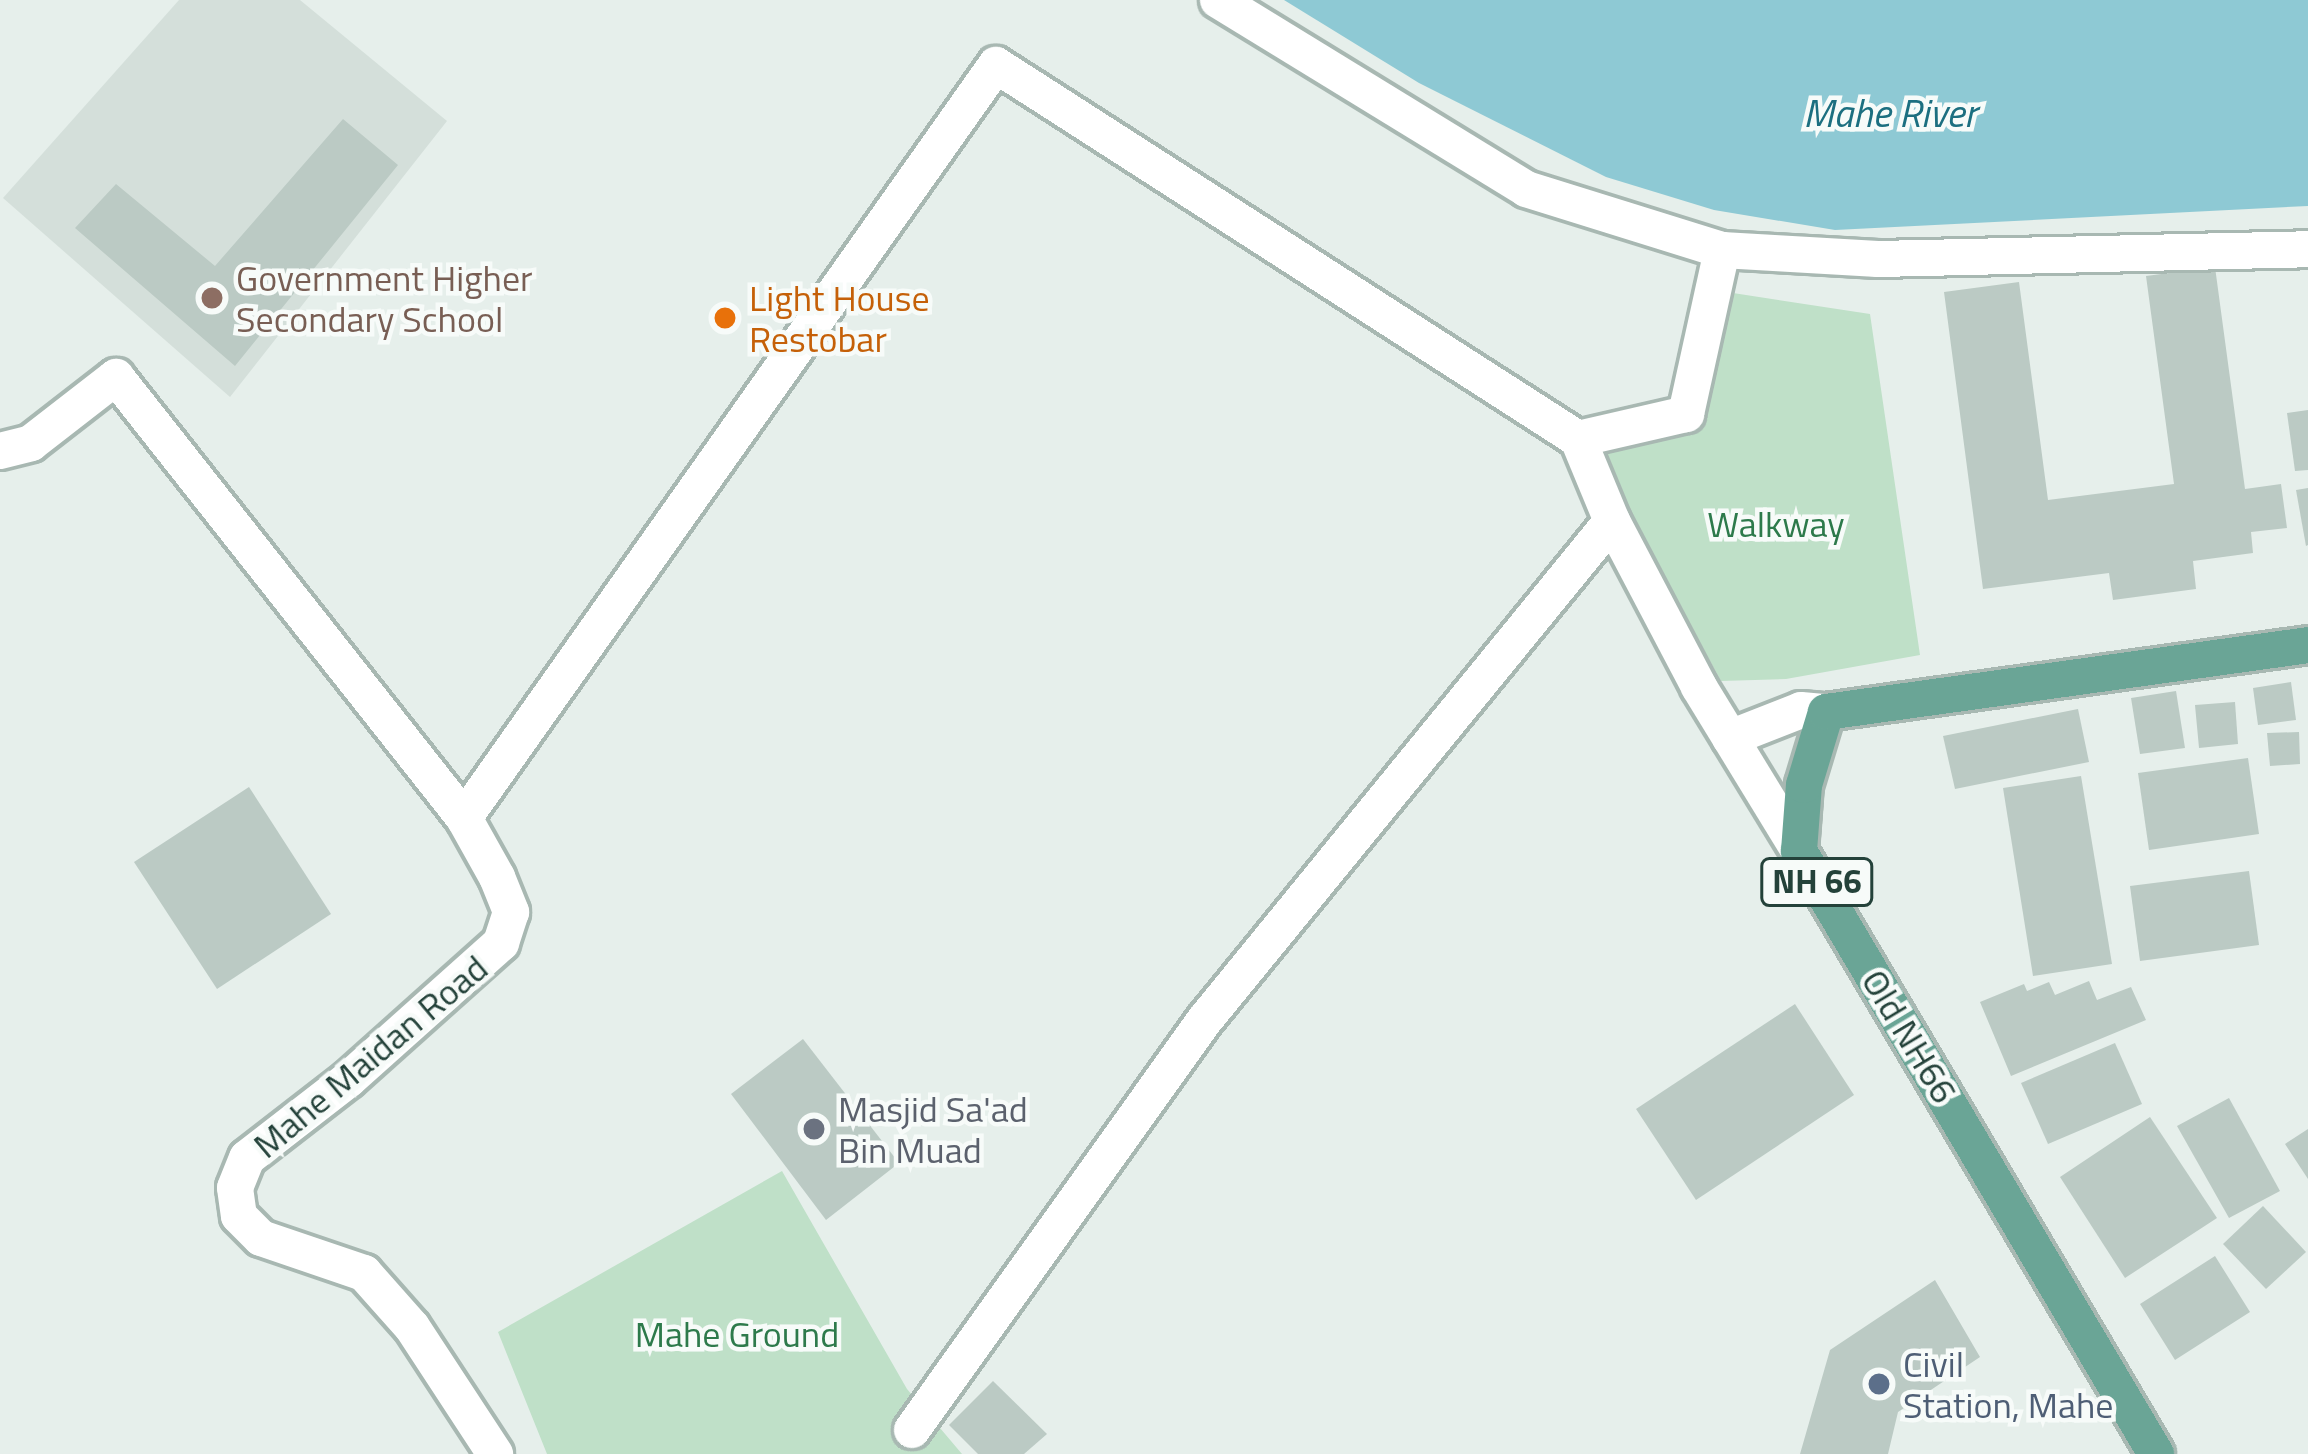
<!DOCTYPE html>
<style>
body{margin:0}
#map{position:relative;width:2308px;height:1454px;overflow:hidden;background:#e6efeb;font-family:"Titillium Web",sans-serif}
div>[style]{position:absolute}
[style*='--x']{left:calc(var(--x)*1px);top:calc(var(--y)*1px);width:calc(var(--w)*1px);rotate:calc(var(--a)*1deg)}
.built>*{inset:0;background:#d4dfda}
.green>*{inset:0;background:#bfe0c8}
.water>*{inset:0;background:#8ec9d4}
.building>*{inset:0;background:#bbcac4}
.roads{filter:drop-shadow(3px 0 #a8b8b2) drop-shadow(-3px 0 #a8b8b2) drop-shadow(0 3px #a8b8b2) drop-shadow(0 -3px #a8b8b2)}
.street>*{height:36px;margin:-18px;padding:0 18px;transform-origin:18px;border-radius:18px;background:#fff}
.primary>*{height:36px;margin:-18px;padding:0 18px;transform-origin:18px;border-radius:18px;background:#6aa596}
.dots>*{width:33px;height:33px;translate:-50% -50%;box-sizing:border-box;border:6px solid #f7fbf9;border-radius:50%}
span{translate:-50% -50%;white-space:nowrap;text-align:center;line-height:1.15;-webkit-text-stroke:9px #f7fbf9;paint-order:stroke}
.shield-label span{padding:3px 9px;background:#f7fbf9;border:3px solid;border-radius:9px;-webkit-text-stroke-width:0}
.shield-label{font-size:33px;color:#24423a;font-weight:700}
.education-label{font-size:36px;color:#785e54}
.left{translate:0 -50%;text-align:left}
.food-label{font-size:36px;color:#c56008}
.park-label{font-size:36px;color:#2d7a4b}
.street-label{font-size:36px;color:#24423a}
.worship-label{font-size:36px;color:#5b616d}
.service-label{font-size:36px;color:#4e5e75}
.water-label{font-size:39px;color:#1c6f80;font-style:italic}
</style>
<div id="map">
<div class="built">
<div style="clip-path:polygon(179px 0,300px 0,447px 121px,230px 397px,3px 198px)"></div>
</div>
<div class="green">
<div style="clip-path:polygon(1720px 291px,1870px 314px,1920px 655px,1786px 679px,1721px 681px,1629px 515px,1599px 452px,1698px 428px)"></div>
<div style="clip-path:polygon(782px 1171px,907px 1389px,962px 1454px,547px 1454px,498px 1332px)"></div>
</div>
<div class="water">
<div style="clip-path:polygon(1284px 0,2308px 0,2308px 206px,1835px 230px,1714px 210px,1606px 177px,1419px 83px)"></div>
</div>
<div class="building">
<div style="clip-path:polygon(343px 119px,398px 165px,235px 366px,75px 228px,116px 184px,215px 266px)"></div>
<div style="clip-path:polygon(2215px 267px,2245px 489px,2281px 484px,2287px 528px,2251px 532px,2253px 553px,2193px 561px,2196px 589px,2113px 600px,2109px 573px,1983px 589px,1944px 292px,2019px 282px,2048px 500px,2174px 484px,2146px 276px)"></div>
<div style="clip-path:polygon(2308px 410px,2308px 470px,2295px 471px,2287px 413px)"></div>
<div style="clip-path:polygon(2308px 488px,2308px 545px,2306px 546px,2296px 490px)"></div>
<div style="clip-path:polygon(2291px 682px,2296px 720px,2258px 725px,2253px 688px)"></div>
<div style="clip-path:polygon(2176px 691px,2185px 748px,2140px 754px,2131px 698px)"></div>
<div style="clip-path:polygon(2235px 702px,2238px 744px,2199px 748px,2195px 705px)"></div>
<div style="clip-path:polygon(2078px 709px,2089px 762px,1955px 789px,1943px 736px)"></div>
<div style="clip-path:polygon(2299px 732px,2300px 764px,2270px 766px,2267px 733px)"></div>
<div style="clip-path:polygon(2248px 758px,2259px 834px,2149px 850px,2138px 773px)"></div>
<div style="clip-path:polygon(2081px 776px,2112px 964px,2033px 976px,2003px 788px)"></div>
<div style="clip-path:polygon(249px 787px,331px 914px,217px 989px,134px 862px)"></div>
<div style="clip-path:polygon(2249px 871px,2259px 945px,2140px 961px,2130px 886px)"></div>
<div style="clip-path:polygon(2089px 981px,2097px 1000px,2131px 987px,2146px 1020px,2011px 1076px,1980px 1002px,2024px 984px,2027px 991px,2049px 982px,2055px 995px)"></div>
<div style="clip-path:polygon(1795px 1004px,1854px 1095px,1696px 1200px,1636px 1109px)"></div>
<div style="clip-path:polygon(803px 1039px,899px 1163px,826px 1220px,731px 1094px)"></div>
<div style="clip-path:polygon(2115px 1043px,2142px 1104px,2048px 1144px,2021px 1083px)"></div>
<div style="clip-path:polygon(2229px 1098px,2280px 1191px,2229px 1218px,2177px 1126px)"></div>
<div style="clip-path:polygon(2150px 1117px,2217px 1218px,2125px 1278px,2060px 1177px)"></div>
<div style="clip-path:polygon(2308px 1129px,2308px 1179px,2285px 1144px)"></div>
<div style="clip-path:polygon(2263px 1206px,2306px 1252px,2266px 1289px,2223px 1244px)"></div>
<div style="clip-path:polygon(2215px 1256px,2250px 1312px,2175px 1360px,2140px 1304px)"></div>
<div style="clip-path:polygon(1935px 1280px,1980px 1357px,1898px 1412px,1888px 1454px,1800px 1454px,1830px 1350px)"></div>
<div style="clip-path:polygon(993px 1381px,1047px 1434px,1024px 1454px,978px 1454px,949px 1425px)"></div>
</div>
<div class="roads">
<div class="street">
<div style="--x:1218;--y:0;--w:361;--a:31.5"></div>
<div style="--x:1526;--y:189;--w:205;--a:17.3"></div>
<div style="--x:1722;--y:250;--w:156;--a:3.3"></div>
<div style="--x:1878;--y:259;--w:430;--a:-1.3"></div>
<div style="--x:1578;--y:439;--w:111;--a:-13"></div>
<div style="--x:1686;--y:414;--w:168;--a:-77.6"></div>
<div style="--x:0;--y:451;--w:32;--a:-14"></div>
<div style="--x:31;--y:443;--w:108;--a:-37.8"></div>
<div style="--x:116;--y:377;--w:562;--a:51.72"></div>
<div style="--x:464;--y:818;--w:68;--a:60.8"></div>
<div style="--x:497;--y:877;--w:38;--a:68"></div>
<div style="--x:511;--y:912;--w:33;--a:108"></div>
<div style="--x:501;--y:943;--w:204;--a:138.2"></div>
<div style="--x:349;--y:1079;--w:129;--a:142.2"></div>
<div style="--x:247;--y:1158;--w:32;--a:112"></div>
<div style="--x:235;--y:1188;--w:28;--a:82"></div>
<div style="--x:239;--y:1216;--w:31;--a:45"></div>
<div style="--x:261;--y:1238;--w:109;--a:18.8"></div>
<div style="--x:364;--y:1273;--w:72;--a:48.4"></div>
<div style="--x:412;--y:1327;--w:152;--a:56.8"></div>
<div style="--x:1730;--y:738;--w:76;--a:-21.5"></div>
<div style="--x:1801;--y:710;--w:25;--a:5"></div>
<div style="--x:464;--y:818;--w:922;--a:-54.76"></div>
<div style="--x:996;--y:65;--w:692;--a:32.73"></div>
<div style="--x:1578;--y:439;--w:89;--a:67.5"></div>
<div style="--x:1612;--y:521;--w:187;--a:62.3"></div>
<div style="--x:1699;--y:687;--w:192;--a:58.6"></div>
<div style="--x:912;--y:1430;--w:503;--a:-54.48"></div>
<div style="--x:1204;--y:1021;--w:645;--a:-50.79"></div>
</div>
<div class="primary">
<div style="--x:2156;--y:1454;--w:701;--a:-120.63"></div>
<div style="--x:1799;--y:851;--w:66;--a:-85.7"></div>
<div style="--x:1804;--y:785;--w:76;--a:-73.2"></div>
<div style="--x:1826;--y:712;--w:487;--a:-7.9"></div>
</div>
</div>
<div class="dots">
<div style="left:212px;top:298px;background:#8d6e63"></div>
<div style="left:725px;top:318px;background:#e8710a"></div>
<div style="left:814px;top:1129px;background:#6b7280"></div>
<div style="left:1879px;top:1384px;background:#5c6f8a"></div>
</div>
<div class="shield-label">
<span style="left:1817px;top:882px">NH 66</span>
</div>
<div class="education-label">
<span class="left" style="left:236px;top:298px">Government Higher<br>Secondary School</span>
</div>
<div class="food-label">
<span class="left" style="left:749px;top:318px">Light House<br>Restobar</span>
</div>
<div class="park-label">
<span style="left:1776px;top:524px">Walkway</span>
<span style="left:737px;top:1334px">Mahe Ground</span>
</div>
<div class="street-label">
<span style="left:1910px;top:1036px;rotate:59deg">Old NH66</span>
<span style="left:370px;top:1056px;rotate:-40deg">Mahe Maidan Road</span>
</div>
<div class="worship-label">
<span class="left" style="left:838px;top:1129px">Masjid Sa'ad<br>Bin Muad</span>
</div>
<div class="service-label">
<span class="left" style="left:1903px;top:1384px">Civil<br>Station, Mahe</span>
</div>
<div class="water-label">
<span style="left:1890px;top:113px">Mahe River</span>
</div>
</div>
